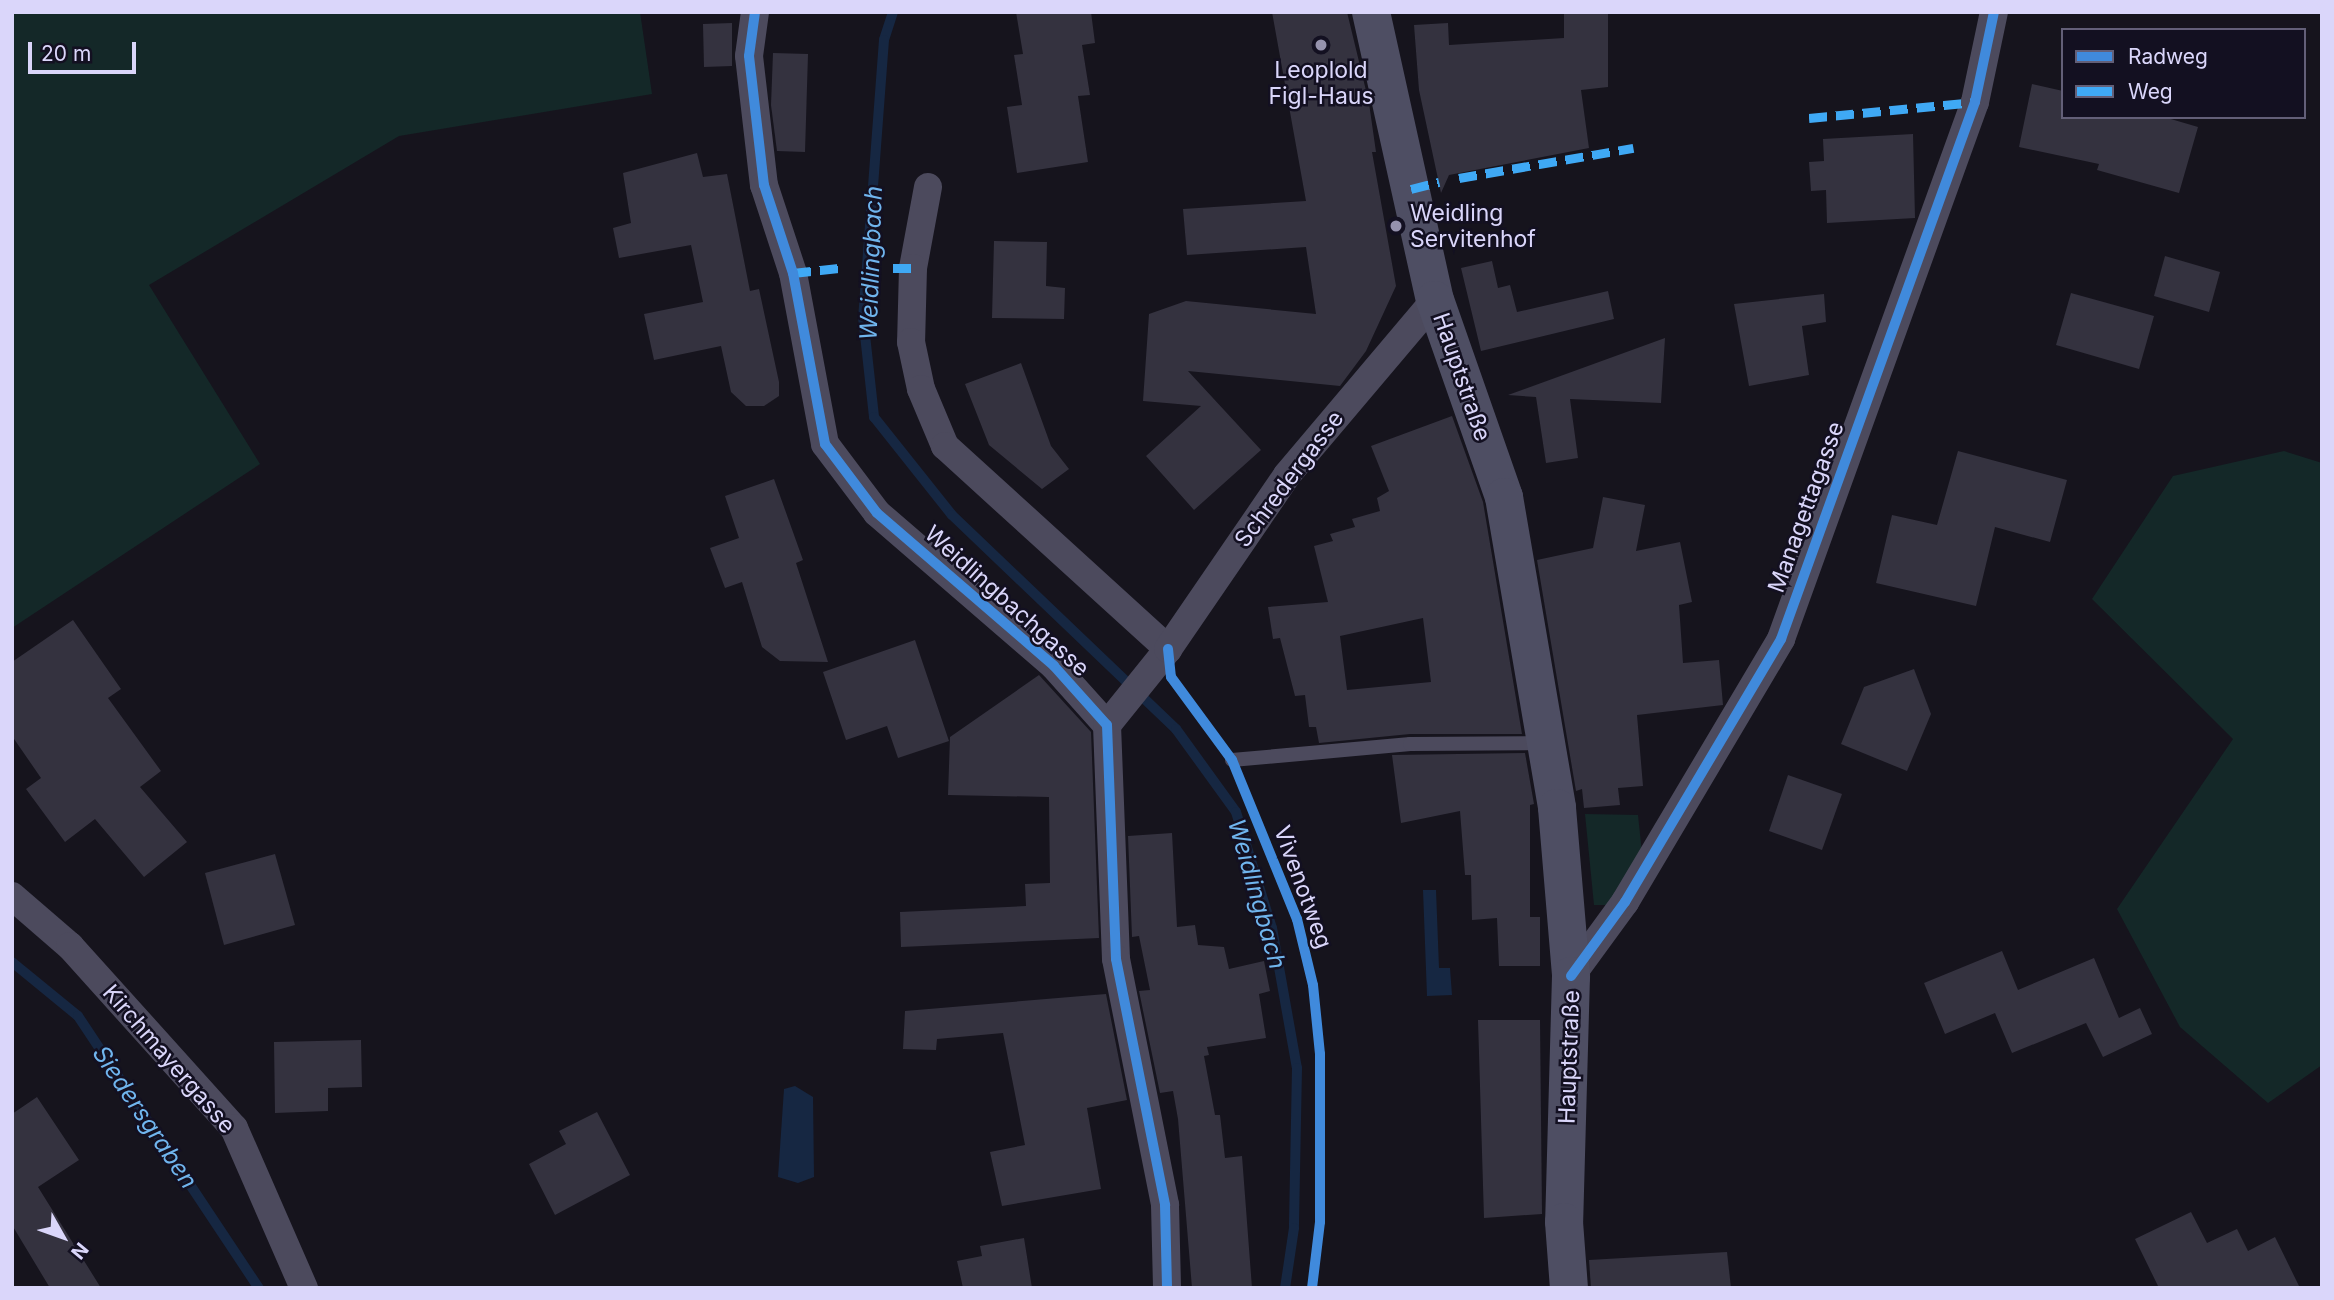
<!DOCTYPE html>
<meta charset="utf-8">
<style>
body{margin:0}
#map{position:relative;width:2334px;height:1300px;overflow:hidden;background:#16141d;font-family:Inter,sans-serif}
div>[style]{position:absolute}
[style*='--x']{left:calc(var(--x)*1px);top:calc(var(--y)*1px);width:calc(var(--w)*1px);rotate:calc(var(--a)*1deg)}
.green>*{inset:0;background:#142828}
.water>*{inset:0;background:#162742}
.stream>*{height:10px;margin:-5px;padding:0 5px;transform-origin:5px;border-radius:5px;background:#162742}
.building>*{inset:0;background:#34323f}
.service>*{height:14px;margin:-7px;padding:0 7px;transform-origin:7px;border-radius:7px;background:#4c4a5d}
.minor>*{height:28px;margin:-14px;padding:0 14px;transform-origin:14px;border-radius:14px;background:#4c4a5d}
.secondary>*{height:38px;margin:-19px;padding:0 19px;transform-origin:19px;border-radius:19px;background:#4e4e63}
.quiet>*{height:9px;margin-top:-4.5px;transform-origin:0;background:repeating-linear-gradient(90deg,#3fa9f5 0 18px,transparent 0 27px)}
.cycleway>*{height:10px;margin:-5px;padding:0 5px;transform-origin:5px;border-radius:5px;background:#408adc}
.dots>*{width:19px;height:19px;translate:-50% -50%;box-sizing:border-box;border:4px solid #131021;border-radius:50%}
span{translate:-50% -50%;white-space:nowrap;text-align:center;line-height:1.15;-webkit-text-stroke:5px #131021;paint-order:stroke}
.poi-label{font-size:23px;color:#dad6fa}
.left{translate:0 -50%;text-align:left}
.street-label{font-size:23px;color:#dad6fa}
.water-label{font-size:24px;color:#70b5ee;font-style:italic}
.frame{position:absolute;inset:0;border:14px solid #dad6fa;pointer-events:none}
.legend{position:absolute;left:2061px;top:28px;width:245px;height:91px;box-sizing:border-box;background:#131021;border:2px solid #635f78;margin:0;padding:9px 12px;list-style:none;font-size:21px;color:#dad6fa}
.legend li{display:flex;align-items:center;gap:14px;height:35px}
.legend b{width:35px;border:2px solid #635f78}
.north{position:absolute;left:28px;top:1202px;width:70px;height:70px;-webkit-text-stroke:5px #131021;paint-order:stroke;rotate:130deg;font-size:19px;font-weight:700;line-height:28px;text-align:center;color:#dad6fa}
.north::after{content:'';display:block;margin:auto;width:24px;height:32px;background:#dad6fa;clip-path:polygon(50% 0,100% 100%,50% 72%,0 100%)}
.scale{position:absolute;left:28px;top:42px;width:108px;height:32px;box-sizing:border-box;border:4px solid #dad6fa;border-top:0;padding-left:9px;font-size:21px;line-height:24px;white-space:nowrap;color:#dad6fa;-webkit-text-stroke:5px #131021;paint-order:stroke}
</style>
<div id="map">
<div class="green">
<div style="clip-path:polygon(12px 12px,640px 12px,652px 94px,399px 136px,149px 285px,260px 464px,12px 628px)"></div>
<div style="clip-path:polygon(2284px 451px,2322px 463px,2322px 1065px,2268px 1103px,2180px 1027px,2117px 909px,2233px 739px,2092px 599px,2173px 476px)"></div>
<div style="clip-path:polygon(1585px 814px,1638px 815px,1642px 853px,1610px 905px,1594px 905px)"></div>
</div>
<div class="water">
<div style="clip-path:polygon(1423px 890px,1436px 890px,1439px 968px,1450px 968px,1452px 995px,1427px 996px)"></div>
<div style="clip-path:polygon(795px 1086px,813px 1097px,814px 1177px,798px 1183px,778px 1177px,784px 1089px)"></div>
</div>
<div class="stream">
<div style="--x:893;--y:12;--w:29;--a:108"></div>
<div style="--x:884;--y:40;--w:278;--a:94.3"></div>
<div style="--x:863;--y:317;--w:101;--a:83.7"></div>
<div style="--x:874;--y:417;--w:125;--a:51.5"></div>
<div style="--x:952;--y:515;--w:310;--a:43.7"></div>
<div style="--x:1176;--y:729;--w:102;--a:54.1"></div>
<div style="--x:1236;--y:812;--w:121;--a:72.8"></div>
<div style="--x:1272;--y:928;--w:142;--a:79.9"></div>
<div style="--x:1297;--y:1068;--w:160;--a:91.1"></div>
<div style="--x:1294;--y:1228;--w:61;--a:98.5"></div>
<div style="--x:12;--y:962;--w:85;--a:39.3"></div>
<div style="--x:78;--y:1016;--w:327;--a:56.4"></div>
</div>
<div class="building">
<div style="clip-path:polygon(1016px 12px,1091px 12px,1095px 43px,1082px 45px,1090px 95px,1078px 96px,1088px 162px,1017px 173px,1007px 107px,1022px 105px,1014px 55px,1023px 54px)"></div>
<div style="clip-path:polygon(1272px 12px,1347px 12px,1369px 103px,1376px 152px,1372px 152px,1396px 286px,1366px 351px,1340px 386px,1188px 371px,1261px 450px,1194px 510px,1146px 456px,1201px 406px,1143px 401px,1149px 314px,1186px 301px,1316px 314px,1306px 247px,1187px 255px,1183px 209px,1306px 201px)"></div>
<div style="clip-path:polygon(1564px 12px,1608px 12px,1608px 87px,1581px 90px,1589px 148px,1449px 175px,1441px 193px,1419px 90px,1414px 25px,1448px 23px,1449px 45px,1564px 38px)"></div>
<div style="clip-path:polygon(732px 23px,732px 66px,704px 67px,703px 24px)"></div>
<div style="clip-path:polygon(773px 53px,808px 54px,805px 152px,777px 151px,771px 105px)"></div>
<div style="clip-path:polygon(2032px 84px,2063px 91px,2063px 117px,2164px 117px,2198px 127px,2179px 193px,2097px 170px,2099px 164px,2019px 147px)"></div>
<div style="clip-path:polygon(1913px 134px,1915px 218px,1827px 223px,1826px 190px,1811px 191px,1809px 162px,1824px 161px,1823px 139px)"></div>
<div style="clip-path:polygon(697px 153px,703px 177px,727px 174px,750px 291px,759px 289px,779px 382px,779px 396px,764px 406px,746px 406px,731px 392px,721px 346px,654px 360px,644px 314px,703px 302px,691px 245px,619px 258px,613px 228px,631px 223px,623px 173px)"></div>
<div style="clip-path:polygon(994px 241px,1047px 242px,1046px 286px,1065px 288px,1064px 319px,992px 318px)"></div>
<div style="clip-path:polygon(2165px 256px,2220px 272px,2209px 312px,2154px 296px)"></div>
<div style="clip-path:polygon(1492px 261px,1498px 288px,1510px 285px,1517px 312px,1608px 291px,1614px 319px,1481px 351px,1461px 268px)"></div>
<div style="clip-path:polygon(2071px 293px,2154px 316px,2139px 369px,2056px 345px)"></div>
<div style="clip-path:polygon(1824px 294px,1826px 322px,1802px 326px,1809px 375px,1749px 386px,1734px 304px)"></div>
<div style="clip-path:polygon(1665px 338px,1661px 403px,1570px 399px,1578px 458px,1546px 463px,1536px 397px,1508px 395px)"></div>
<div style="clip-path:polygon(1021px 363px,1051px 446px,1069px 469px,1042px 489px,989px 445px,965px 384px)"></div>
<div style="clip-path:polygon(evenodd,1452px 416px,1483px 502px,1522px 734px,1410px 734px,1319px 743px,1316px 727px,1309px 727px,1305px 695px,1295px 696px,1280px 638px,1273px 639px,1268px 607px,1328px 602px,1314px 546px,1333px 541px,1330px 534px,1355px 527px,1352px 519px,1380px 511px,1377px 498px,1389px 491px,1371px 446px,1452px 416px,1423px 618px,1431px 682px,1347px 690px,1340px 636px,1423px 618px)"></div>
<div style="clip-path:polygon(1958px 451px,2067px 480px,2050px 542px,1995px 527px,1976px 606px,1876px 583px,1892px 515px,1937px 525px)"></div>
<div style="clip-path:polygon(774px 479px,803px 560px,796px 563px,828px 662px,780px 661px,762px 647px,742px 582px,725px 588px,710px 548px,739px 538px,725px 496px)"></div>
<div style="clip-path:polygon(1603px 497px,1645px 505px,1636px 551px,1680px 542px,1692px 602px,1679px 605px,1683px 663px,1719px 660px,1723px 705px,1637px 715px,1643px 786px,1618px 788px,1620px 805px,1584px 808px,1582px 789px,1576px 791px,1537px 560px,1593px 548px)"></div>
<div style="clip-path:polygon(73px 620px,121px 689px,108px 698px,161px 771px,140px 787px,187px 842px,144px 877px,95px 819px,65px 842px,26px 789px,41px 778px,12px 736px,12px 662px)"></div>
<div style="clip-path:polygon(915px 640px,949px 741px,898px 758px,887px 726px,846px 740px,823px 672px)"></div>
<div style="clip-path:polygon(1914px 669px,1931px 714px,1907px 771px,1841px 744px,1864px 687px)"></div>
<div style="clip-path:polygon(1039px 675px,1091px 732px,1099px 938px,901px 947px,900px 912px,1026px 906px,1025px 884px,1050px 883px,1049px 797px,948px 795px,950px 737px)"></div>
<div style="clip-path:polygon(1525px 753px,1534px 804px,1530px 805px,1530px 917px,1540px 917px,1540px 966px,1499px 966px,1497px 918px,1472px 920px,1471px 875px,1465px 875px,1460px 811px,1401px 823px,1392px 755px)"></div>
<div style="clip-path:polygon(1788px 775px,1842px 794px,1822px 850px,1769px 831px)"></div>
<div style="clip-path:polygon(1172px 833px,1177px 927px,1195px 925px,1198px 945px,1224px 947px,1229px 969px,1264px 961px,1270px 991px,1259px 994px,1266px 1038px,1207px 1047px,1209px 1055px,1204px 1056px,1215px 1115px,1220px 1115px,1225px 1158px,1242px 1156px,1252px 1288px,1192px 1288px,1178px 1119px,1173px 1091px,1160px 1093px,1139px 991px,1150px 990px,1139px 936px,1132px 937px,1128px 836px)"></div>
<div style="clip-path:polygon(275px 854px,295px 925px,224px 945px,205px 873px)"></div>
<div style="clip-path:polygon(2002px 951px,2018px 990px,2094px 958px,2119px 1018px,2140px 1008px,2152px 1034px,2103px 1057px,2086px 1023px,2012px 1053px,1995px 1013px,1945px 1034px,1924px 983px)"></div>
<div style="clip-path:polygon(1106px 994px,1127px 1100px,1087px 1108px,1101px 1189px,1002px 1206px,990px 1152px,1025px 1145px,1003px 1033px,937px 1039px,936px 1050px,903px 1049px,905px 1011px)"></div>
<div style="clip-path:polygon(1478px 1020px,1540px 1020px,1542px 1214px,1484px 1218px)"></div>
<div style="clip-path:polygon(361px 1040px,362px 1087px,328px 1088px,328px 1111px,275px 1113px,274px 1042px)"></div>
<div style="clip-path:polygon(37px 1097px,79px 1160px,38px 1187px,101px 1288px,50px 1288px,12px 1225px,12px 1114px)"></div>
<div style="clip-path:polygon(597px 1112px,630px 1175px,555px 1215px,529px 1164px,566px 1144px,559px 1131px)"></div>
<div style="clip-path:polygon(2191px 1212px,2207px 1243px,2237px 1229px,2248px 1251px,2275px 1237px,2300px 1288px,2159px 1288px,2135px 1239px)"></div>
<div style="clip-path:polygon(1024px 1238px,1032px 1288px,963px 1288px,957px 1261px,982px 1256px,980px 1246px)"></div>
<div style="clip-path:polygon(1727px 1252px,1731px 1288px,1591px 1288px,1589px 1260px)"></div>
</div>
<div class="service">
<div style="--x:1232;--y:760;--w:179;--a:-5.1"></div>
<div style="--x:1410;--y:744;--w:135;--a:-0.4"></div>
</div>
<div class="minor">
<div style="--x:755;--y:12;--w:44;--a:97.8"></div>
<div style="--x:749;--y:56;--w:130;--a:83.4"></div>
<div style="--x:764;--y:185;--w:93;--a:71.8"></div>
<div style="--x:793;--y:273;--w:174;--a:79.4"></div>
<div style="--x:825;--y:444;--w:86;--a:53"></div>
<div style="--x:877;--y:513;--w:234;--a:40.8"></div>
<div style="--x:1054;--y:666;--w:79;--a:48.1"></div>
<div style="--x:1107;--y:725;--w:234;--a:87.8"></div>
<div style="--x:1116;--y:959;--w:251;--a:78.7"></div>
<div style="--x:1165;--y:1205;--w:83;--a:88.6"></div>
<div style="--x:928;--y:187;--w:82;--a:100.5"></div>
<div style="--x:913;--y:268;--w:74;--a:91.5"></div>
<div style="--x:911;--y:342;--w:48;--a:78"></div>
<div style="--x:921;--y:389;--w:62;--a:67.2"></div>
<div style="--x:945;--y:446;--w:302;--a:42.3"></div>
<div style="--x:1107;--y:725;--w:97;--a:-51.2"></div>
<div style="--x:1168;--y:649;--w:211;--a:-55.6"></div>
<div style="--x:1287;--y:475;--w:229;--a:-49.8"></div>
<div style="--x:12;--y:896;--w:77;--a:40.8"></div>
<div style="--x:70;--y:946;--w:245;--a:48"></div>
<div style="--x:234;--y:1128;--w:175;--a:66.4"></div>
<div style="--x:1571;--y:976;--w:92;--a:-53.9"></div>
<div style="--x:1625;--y:902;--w:306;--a:-59.3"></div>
<div style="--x:1781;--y:639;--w:571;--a:-70.14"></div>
<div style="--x:1975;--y:102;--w:92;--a:-78.1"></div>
</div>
<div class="secondary">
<div style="--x:1371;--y:12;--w:295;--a:77.5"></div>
<div style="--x:1435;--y:300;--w:209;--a:70.7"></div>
<div style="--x:1504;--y:497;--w:315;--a:80.3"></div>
<div style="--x:1557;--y:808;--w:169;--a:85.2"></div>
<div style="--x:1571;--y:976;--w:246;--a:91.6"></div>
<div style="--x:1564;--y:1222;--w:66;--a:85.7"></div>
</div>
<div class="quiet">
<div style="--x:1809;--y:118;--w:167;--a:-5.5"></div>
<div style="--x:1459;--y:178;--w:177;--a:-9.8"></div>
<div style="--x:1411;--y:189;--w:29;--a:-14"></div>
<div style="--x:893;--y:268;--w:20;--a:0"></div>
<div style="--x:793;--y:273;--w:46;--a:-6.2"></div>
</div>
<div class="cycleway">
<div style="--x:755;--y:12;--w:44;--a:97.8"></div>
<div style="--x:749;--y:56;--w:130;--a:83.4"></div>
<div style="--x:764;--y:185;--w:93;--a:71.8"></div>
<div style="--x:793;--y:273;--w:174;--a:79.4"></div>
<div style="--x:825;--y:444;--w:86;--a:53"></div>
<div style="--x:877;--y:513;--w:234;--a:40.8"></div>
<div style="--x:1054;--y:666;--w:79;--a:48.1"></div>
<div style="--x:1107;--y:725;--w:234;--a:87.8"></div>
<div style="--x:1116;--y:959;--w:251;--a:78.7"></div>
<div style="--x:1165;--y:1205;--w:83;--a:88.6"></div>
<div style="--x:1168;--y:649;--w:28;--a:84"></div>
<div style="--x:1171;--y:677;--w:103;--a:53.7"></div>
<div style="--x:1232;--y:760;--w:172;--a:67.8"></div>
<div style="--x:1297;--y:919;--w:68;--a:76.4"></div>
<div style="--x:1313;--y:985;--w:69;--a:84.2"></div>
<div style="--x:1320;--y:1054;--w:168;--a:90"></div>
<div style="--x:1320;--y:1222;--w:66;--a:96.9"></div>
<div style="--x:1571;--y:976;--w:92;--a:-53.9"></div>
<div style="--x:1625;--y:902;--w:306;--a:-59.3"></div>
<div style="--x:1781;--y:639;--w:571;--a:-70.14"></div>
<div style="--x:1975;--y:102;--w:92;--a:-78.1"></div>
</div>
<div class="dots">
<div style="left:1321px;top:45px;background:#9592ad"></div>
<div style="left:1396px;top:226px;background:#9592ad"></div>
</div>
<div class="poi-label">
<span style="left:1321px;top:83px">Leoplold<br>Figl-Haus</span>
<span class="left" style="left:1410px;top:226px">Weidling<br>Servitenhof</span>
</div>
<div class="street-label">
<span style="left:1462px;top:377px;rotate:71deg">Hauptstraße</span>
<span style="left:1289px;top:479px;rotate:-53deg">Schredergasse</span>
<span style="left:1806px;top:507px;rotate:-70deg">Managettagasse</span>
<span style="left:1007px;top:601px;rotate:42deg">Weidlingbachgasse</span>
<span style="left:1303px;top:887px;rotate:70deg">Vivenotweg</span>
<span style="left:1569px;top:1057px;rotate:-88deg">Hauptstraße</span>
<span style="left:169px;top:1059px;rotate:49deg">Kirchmayergasse</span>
</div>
<div class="water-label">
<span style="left:871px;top:263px;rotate:-88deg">Weidlingbach</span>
<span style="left:1257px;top:894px;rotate:74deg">Weidlingbach</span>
<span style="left:145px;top:1117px;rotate:56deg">Siedersgraben</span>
</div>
<div class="frame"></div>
<ul class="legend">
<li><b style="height:9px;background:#408adc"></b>Radweg</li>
<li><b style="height:9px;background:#3fa9f5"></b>Weg</li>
</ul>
<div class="north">N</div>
<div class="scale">20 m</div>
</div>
